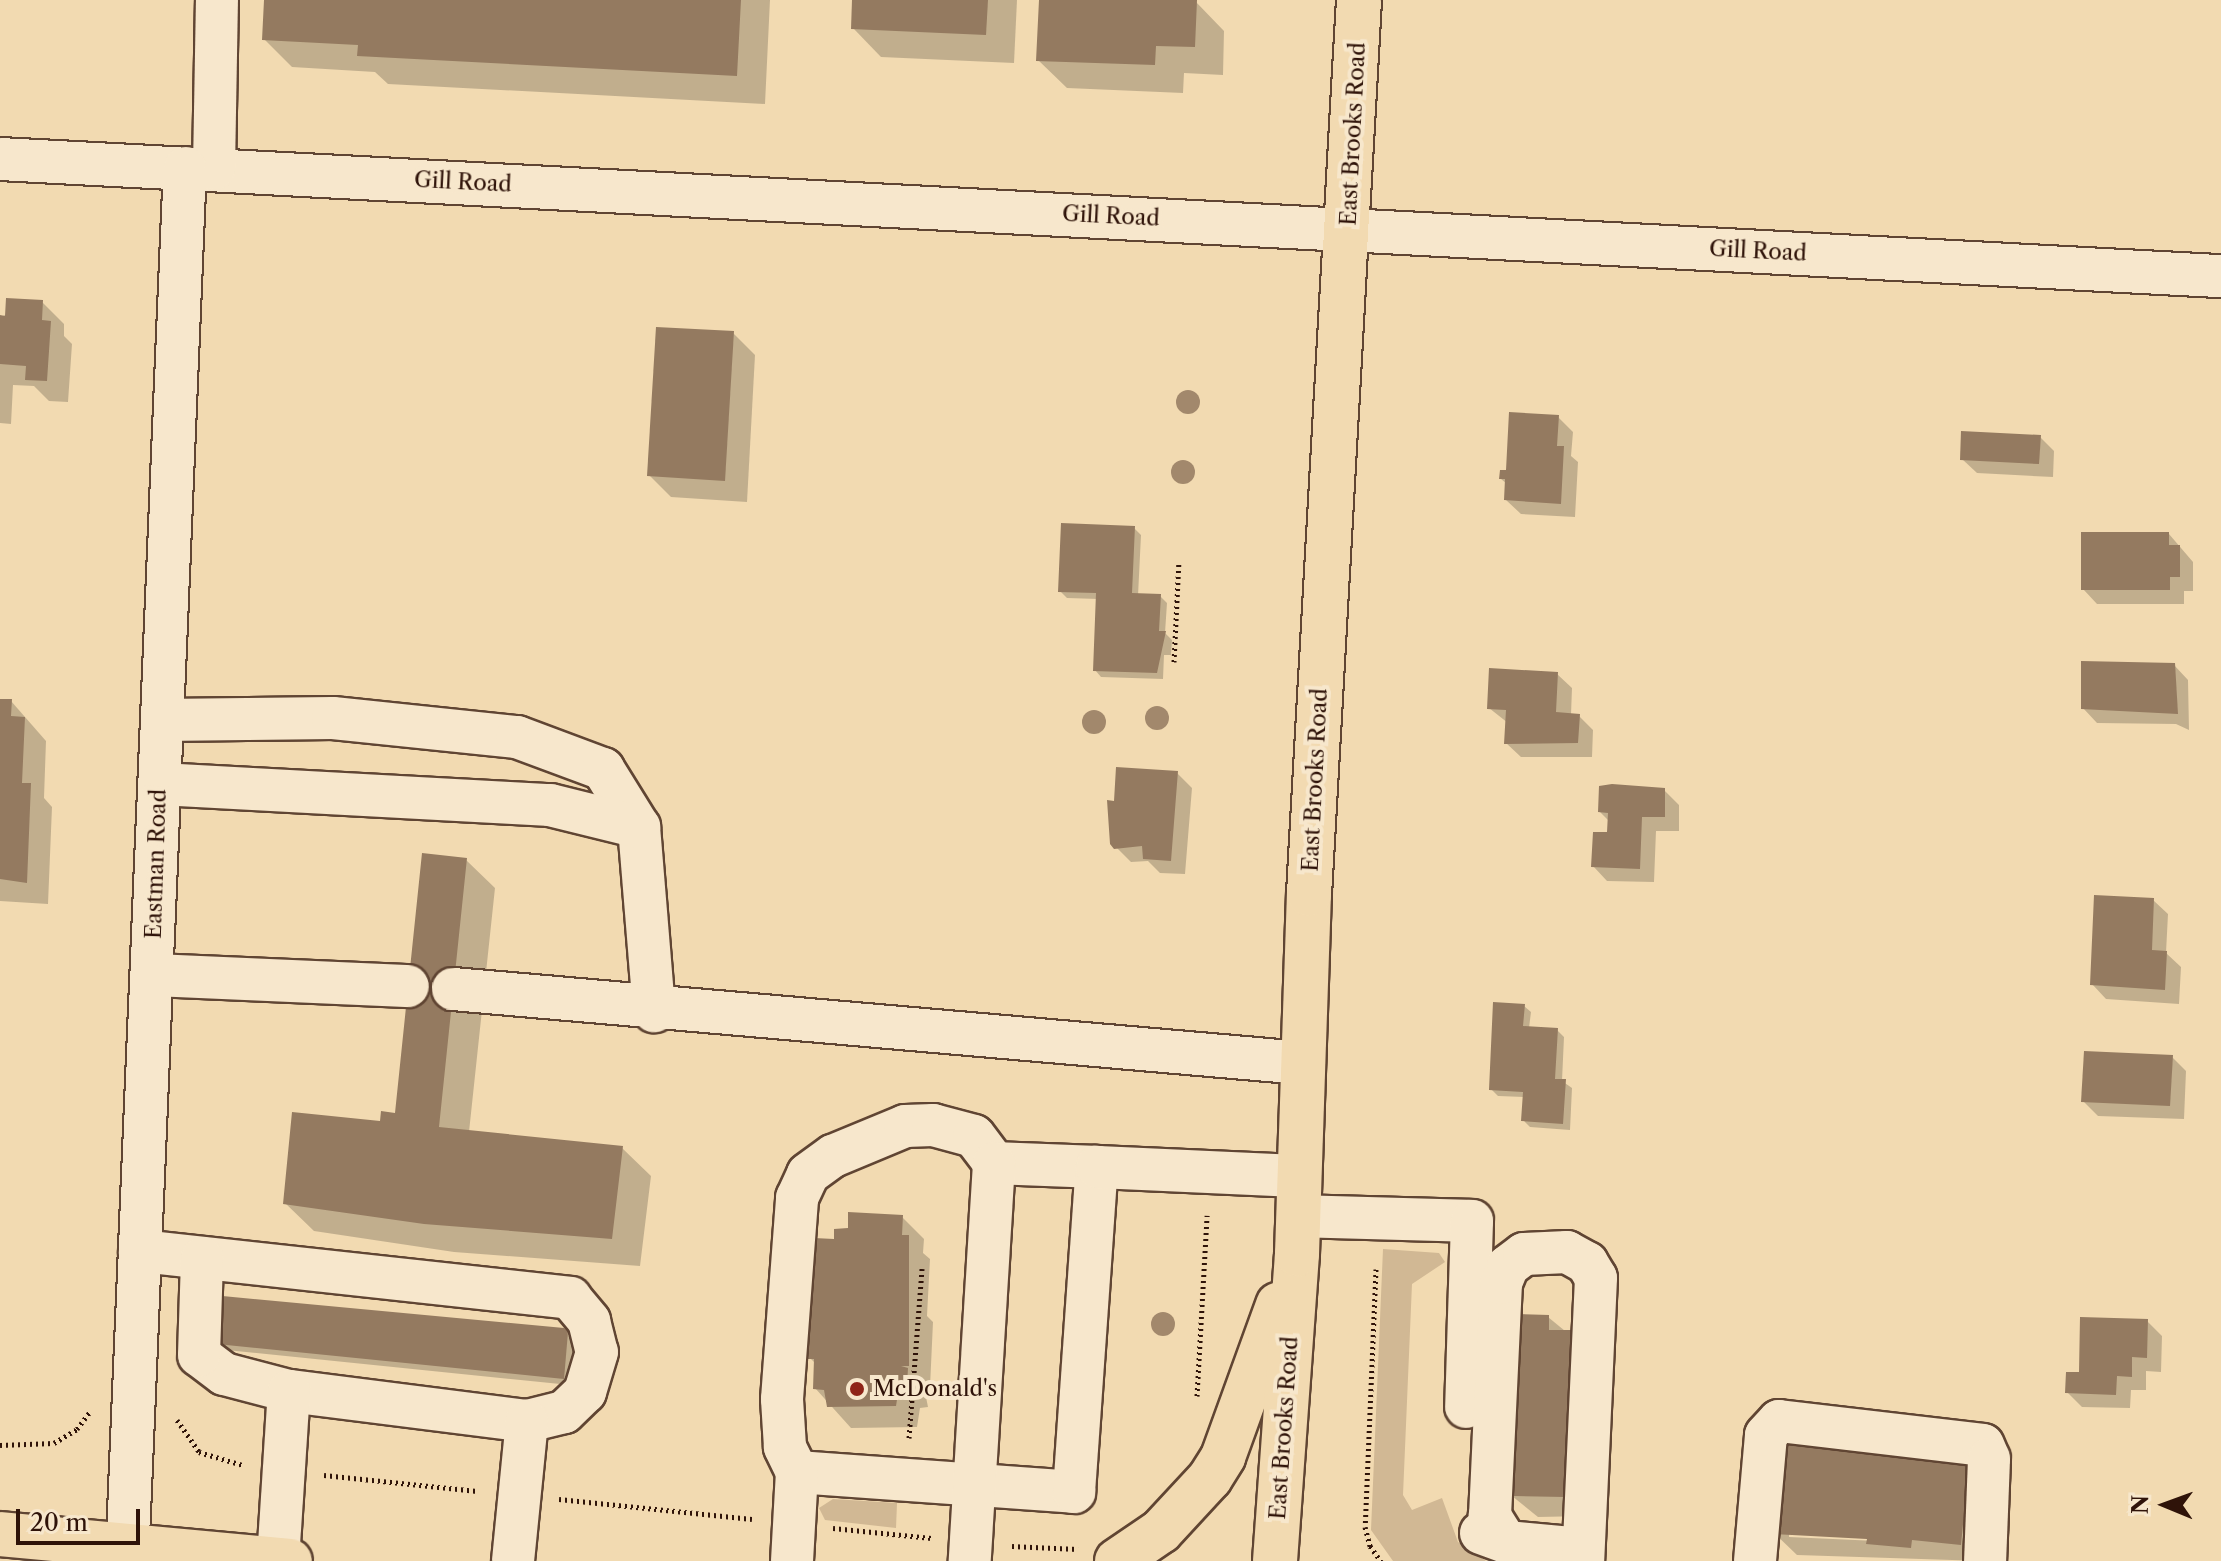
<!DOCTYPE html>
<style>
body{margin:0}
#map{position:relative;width:2221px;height:1561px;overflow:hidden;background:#f2dab1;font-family:"Libre Caslon Text",serif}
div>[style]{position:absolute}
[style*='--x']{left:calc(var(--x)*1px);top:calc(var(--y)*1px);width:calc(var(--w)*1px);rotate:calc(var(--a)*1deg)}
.green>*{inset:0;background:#d1b894}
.shadow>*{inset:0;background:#0003}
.building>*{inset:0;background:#947a60}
.path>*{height:5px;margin-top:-2.5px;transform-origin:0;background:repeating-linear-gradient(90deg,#2f1309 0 2px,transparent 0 6px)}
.roads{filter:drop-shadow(2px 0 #604533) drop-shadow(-2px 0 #604533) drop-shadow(0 2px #604533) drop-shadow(0 -2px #604533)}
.minor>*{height:42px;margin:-21px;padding:0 21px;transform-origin:21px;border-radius:21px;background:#f7e7cc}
.major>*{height:44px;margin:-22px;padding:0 22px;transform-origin:22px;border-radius:22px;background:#f2dab1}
.highway>*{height:44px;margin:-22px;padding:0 22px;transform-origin:22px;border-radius:22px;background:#f2dab1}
.trees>*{width:24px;height:24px;margin:-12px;border-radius:50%;background:#a2886c}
.dots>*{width:22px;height:22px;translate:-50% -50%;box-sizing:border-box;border:4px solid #f7e7cc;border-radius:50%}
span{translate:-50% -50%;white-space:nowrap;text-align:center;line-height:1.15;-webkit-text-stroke:8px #f7e7cc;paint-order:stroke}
.street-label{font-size:22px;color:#2f1309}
.poi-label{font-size:22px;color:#2f1309}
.left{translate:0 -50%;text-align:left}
.north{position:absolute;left:2125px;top:1465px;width:80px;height:80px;-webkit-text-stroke:6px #f7e7cc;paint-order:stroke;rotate:271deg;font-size:22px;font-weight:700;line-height:32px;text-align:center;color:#2f1309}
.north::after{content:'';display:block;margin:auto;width:28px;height:36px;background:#2f1309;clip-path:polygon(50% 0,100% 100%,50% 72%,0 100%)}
.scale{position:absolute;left:16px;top:1509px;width:124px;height:36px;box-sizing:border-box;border:4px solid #2f1309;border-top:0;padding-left:10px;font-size:24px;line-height:28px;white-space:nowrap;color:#2f1309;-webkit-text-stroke:6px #f7e7cc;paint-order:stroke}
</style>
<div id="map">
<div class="green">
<div style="clip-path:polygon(1383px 1249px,1439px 1253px,1445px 1262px,1412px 1284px,1403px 1495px,1412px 1510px,1442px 1498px,1458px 1542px,1486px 1561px,1393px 1561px,1371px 1530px)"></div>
<div style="clip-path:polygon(833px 1499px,897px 1503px,896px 1528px,825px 1520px,819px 1508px)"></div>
</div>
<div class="shadow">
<div style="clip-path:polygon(266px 0,770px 0,765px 104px,388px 84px,375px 72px,292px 67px,264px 39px)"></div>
<div style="clip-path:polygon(854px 0,1017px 0,1014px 63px,881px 57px,853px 28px)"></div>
<div style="clip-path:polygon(1041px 0,1196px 2px,1224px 31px,1223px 75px,1184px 73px,1183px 93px,1067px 88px,1038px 60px)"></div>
<div style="clip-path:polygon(42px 302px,64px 324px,64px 336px,72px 344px,68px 402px,49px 401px,34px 386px,13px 385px,11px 424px,0 423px,0 317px)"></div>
<div style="clip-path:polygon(733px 333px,755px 355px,747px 502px,671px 497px,650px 476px)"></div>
<div style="clip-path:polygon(1558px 417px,1573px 432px,1571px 456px,1578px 462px,1575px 517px,1521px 514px,1506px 500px,1507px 484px,1501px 479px)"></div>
<div style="clip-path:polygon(2040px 437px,2054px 451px,2053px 477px,1977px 473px,1962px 459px)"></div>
<div style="clip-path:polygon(1134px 528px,1141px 535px,1138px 596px,1160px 596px,1167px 603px,1165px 633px,1172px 640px,1171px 655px,1164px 655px,1163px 679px,1101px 677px,1095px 670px,1098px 599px,1067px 598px,1060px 591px)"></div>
<div style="clip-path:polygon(2169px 534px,2193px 562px,2193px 591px,2184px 591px,2184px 604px,2097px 604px,2083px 589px)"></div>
<div style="clip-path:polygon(2174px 665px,2188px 680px,2189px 730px,2176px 724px,2097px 723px,2083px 708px)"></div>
<div style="clip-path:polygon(1557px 674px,1572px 688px,1571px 715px,1579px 716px,1593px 730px,1592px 757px,1521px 757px,1506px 743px,1508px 723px,1489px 708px)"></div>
<div style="clip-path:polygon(0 701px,11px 701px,46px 741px,44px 798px,52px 807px,48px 904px,0 901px)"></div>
<div style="clip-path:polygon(1177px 773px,1192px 788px,1185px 874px,1160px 873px,1148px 861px,1131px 862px,1116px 847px)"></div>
<div style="clip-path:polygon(1664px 790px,1679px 805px,1679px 831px,1656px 831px,1654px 882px,1607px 881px,1593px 866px,1608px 834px,1609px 821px,1600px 812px)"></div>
<div style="clip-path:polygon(466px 860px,495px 888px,469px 1132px,622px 1148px,651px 1176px,640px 1266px,454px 1252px,314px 1231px,285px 1203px,397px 1115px)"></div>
<div style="clip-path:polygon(2153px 900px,2168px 914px,2166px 953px,2181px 967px,2179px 1004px,2106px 999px,2092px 984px)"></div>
<div style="clip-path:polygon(1524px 1006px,1531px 1012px,1529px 1028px,1557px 1030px,1564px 1037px,1562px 1081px,1572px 1088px,1570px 1130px,1530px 1127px,1523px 1120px,1524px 1097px,1498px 1096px,1491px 1089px)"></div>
<div style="clip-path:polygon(2172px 1057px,2186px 1071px,2184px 1119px,2098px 1116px,2083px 1101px)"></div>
<div style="clip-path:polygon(902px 1217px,924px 1239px,923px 1253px,930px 1259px,927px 1316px,933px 1322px,930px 1387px,924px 1387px,928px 1407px,920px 1408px,917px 1427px,851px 1428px,815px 1388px,816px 1364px,810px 1358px,836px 1241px)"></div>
<div style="clip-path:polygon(1548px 1317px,1593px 1354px,1587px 1516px,1538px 1517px,1507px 1492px)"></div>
<div style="clip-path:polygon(2147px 1321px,2162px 1336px,2161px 1372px,2146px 1371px,2146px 1390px,2131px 1390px,2130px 1408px,2082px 1407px,2067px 1392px,2081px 1374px)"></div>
<div style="clip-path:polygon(563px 1330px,574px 1341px,570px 1385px,216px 1349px,209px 1342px)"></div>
<div style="clip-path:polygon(evenodd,1969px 1454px,1983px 1561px,1797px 1555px,1769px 1528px,1969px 1454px,1789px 1533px,1877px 1537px,1877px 1541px,1789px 1537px,1789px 1533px)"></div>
</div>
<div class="building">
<div style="clip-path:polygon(264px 0,741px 0,737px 76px,357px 56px,358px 45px,262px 40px)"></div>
<div style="clip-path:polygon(852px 0,988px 0,986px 35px,851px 29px)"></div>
<div style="clip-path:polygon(1039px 0,1197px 0,1195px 47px,1156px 46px,1155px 65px,1036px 61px)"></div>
<div style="clip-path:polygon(6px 298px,43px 300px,42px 320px,51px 321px,47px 381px,25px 380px,26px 366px,0 364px,0 315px,5px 316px)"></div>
<div style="clip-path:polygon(656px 327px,734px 331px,725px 481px,647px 476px)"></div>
<div style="clip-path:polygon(1509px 412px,1559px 415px,1557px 446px,1564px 446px,1561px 504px,1504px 500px,1505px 479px,1499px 479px,1500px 470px,1506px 470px)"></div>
<div style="clip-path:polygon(1961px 431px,2041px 435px,2039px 464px,1960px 460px)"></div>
<div style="clip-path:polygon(1061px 523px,1135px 526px,1132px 593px,1161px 594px,1159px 631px,1166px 631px,1157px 673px,1093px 671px,1096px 593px,1058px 592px)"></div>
<div style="clip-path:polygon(2081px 532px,2169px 532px,2169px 545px,2180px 545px,2180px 577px,2170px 577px,2170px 590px,2081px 590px)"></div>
<div style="clip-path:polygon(2081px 661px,2175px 663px,2178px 714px,2081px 709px)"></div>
<div style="clip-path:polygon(1489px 668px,1558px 672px,1556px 712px,1580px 714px,1578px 743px,1504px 744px,1506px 710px,1487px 709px)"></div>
<div style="clip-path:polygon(0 699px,12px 699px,11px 716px,25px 717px,22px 783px,31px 783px,27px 883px,0 879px)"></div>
<div style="clip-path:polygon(1116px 767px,1178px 771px,1171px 861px,1143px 859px,1142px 846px,1114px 849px,1110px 844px,1107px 800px,1114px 801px)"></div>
<div style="clip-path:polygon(1612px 784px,1665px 788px,1665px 817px,1642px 817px,1640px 869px,1591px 867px,1593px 832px,1607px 832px,1608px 813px,1598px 812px,1599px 786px)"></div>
<div style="clip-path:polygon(422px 853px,467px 858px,439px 1127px,623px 1146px,612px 1239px,424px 1224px,283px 1204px,292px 1112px,380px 1121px,381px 1111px,395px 1113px)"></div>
<div style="clip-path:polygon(2094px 895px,2154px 898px,2152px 950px,2167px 951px,2165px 990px,2090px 985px)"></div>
<div style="clip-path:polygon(1493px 1002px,1525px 1004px,1523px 1026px,1558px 1028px,1555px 1079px,1566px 1079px,1563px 1124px,1521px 1121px,1523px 1092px,1489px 1090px)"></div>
<div style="clip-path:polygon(2084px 1051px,2173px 1055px,2170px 1106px,2081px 1102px)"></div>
<div style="clip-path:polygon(848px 1212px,903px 1215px,902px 1235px,909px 1235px,909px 1366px,901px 1366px,908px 1368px,907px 1385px,899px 1387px,896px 1406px,827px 1407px,824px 1390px,813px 1389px,814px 1359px,808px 1359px,814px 1238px,834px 1239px,834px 1229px,848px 1228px)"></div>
<div style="clip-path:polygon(212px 1295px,564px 1328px,568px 1332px,564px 1379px,207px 1343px)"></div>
<div style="clip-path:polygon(1513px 1314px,1549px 1315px,1549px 1330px,1572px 1330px,1565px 1497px,1514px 1496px,1511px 1491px)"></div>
<div style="clip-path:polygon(2080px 1317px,2148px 1319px,2147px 1358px,2132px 1357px,2132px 1377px,2117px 1376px,2116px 1395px,2065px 1393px,2066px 1372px,2079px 1372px)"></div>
<div style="clip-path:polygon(1776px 1433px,1970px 1452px,1961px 1545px,1912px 1540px,1911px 1548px,1866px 1544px,1867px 1539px,1773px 1534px)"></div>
</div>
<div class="path">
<div style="--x:1174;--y:662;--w:101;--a:-87.2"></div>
<div style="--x:1376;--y:1269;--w:258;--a:92.4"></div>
<div style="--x:1365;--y:1527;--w:20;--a:75"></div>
<div style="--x:1370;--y:1546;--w:19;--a:54"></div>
<div style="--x:1197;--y:1396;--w:181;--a:-86.8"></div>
<div style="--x:177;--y:1420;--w:39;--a:55"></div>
<div style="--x:199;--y:1452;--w:46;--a:16.5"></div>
<div style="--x:909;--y:1438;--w:170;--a:-85.6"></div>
<div style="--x:0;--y:1445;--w:54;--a:-2.1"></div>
<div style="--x:54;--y:1443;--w:27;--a:-31"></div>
<div style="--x:77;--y:1429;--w:21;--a:-53"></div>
<div style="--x:324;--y:1475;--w:154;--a:6"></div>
<div style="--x:559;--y:1499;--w:194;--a:5.9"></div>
<div style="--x:833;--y:1528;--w:99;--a:5.8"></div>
<div style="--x:1012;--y:1546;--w:66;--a:2.6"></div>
</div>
<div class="roads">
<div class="minor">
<div style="--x:0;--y:159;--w:2224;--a:3.02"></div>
<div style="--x:214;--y:169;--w:169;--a:-89"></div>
<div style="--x:162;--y:720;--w:171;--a:-0.7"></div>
<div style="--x:333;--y:718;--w:185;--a:5.9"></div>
<div style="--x:517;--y:737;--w:92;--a:20.4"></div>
<div style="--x:603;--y:769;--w:68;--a:58.2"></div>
<div style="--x:639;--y:827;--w:185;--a:85.3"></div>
<div style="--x:160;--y:784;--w:391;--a:3.1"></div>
<div style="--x:550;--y:805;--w:92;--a:13.9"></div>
<div style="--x:152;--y:975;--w:256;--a:2.5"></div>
<div style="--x:453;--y:989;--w:852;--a:4.98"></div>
<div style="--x:994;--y:1163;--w:103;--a:2.2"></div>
<div style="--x:1298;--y:1216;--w:174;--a:1.6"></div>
<div style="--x:1472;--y:1221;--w:186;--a:91.8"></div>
<div style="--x:140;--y:1251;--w:433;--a:6.2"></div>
<div style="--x:570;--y:1298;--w:30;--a:50"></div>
<div style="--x:589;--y:1321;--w:32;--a:76"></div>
<div style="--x:597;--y:1352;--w:42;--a:106.7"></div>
<div style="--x:585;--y:1392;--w:29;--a:136"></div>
<div style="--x:564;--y:1412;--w:38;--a:166"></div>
<div style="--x:527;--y:1421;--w:240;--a:-172.8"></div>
<div style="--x:289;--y:1391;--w:67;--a:-165.3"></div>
<div style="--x:224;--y:1374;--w:31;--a:-143"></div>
<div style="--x:199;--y:1355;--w:97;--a:-88.2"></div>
<div style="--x:797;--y:1472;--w:278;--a:4.1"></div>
<div style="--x:1074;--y:1492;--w:326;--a:-86"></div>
<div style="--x:1097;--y:1167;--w:201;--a:2.6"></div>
<div style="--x:1481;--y:1533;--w:27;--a:20"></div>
<div style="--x:1506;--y:1542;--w:76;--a:5.3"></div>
<div style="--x:1506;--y:1542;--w:31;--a:-122"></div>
<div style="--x:1490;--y:1516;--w:233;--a:-87.3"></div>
<div style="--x:1501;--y:1283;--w:18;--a:-68"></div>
<div style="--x:1508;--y:1266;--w:20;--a:-37"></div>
<div style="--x:1524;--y:1254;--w:43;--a:-2.7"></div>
<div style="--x:1567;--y:1252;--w:23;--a:29"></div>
<div style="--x:1587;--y:1263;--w:17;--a:59"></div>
<div style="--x:1596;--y:1278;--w:283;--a:92.6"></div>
<div style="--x:278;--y:1560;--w:169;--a:-86.3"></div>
<div style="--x:127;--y:1561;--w:1394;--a:-87.62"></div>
<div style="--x:513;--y:1561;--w:141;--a:-84.3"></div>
<div style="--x:792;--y:1561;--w:89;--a:-86.8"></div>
<div style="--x:797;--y:1472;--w:28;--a:-116"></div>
<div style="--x:785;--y:1447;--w:48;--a:-93.6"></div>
<div style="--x:782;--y:1399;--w:202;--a:-85.7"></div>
<div style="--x:797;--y:1198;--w:26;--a:-65"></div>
<div style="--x:808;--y:1174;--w:31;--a:-36"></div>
<div style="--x:833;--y:1156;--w:78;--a:-22.6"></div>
<div style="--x:905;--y:1126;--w:28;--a:-2"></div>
<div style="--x:933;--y:1125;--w:42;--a:15"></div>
<div style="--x:974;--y:1136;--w:34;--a:53"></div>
<div style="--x:994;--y:1163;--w:399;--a:93.5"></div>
<div style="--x:1755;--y:1561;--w:126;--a:-85"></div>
<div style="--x:1766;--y:1435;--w:19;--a:-47"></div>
<div style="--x:1779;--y:1421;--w:205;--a:6.7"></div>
<div style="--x:1983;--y:1445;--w:15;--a:67"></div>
<div style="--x:1989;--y:1459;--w:102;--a:92.2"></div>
</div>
<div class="major">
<div style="--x:1117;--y:1561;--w:53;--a:-34.3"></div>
<div style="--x:1161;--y:1531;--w:72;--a:-47.2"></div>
<div style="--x:1210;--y:1478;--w:25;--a:-58"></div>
<div style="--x:1223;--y:1457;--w:162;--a:-70.1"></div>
<div style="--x:1275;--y:1561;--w:308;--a:-85.9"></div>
<div style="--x:1297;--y:1254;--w:360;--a:-88.1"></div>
<div style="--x:1309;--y:894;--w:895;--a:-86.8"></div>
</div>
<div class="highway">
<div style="--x:0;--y:1534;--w:291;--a:5.3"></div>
</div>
</div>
<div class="trees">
<div style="left:1188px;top:402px"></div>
<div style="left:1183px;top:472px"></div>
<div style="left:1157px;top:718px"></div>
<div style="left:1094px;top:722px"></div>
<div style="left:1163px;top:1324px"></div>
</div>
<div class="dots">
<div style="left:857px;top:1389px;background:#8f2418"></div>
</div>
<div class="street-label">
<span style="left:1353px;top:134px;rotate:-87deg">East Brooks Road</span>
<span style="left:463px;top:182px;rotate:3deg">Gill Road</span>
<span style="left:1111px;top:216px;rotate:3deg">Gill Road</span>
<span style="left:1758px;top:251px;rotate:3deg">Gill Road</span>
<span style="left:1315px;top:780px;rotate:-87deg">East Brooks Road</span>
<span style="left:156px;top:864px;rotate:-88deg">Eastman Road</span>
<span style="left:1284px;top:1428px;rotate:-86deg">East Brooks Road</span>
</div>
<div class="poi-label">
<span class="left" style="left:873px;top:1389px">McDonald's</span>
</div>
<div class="north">N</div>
<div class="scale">20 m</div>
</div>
